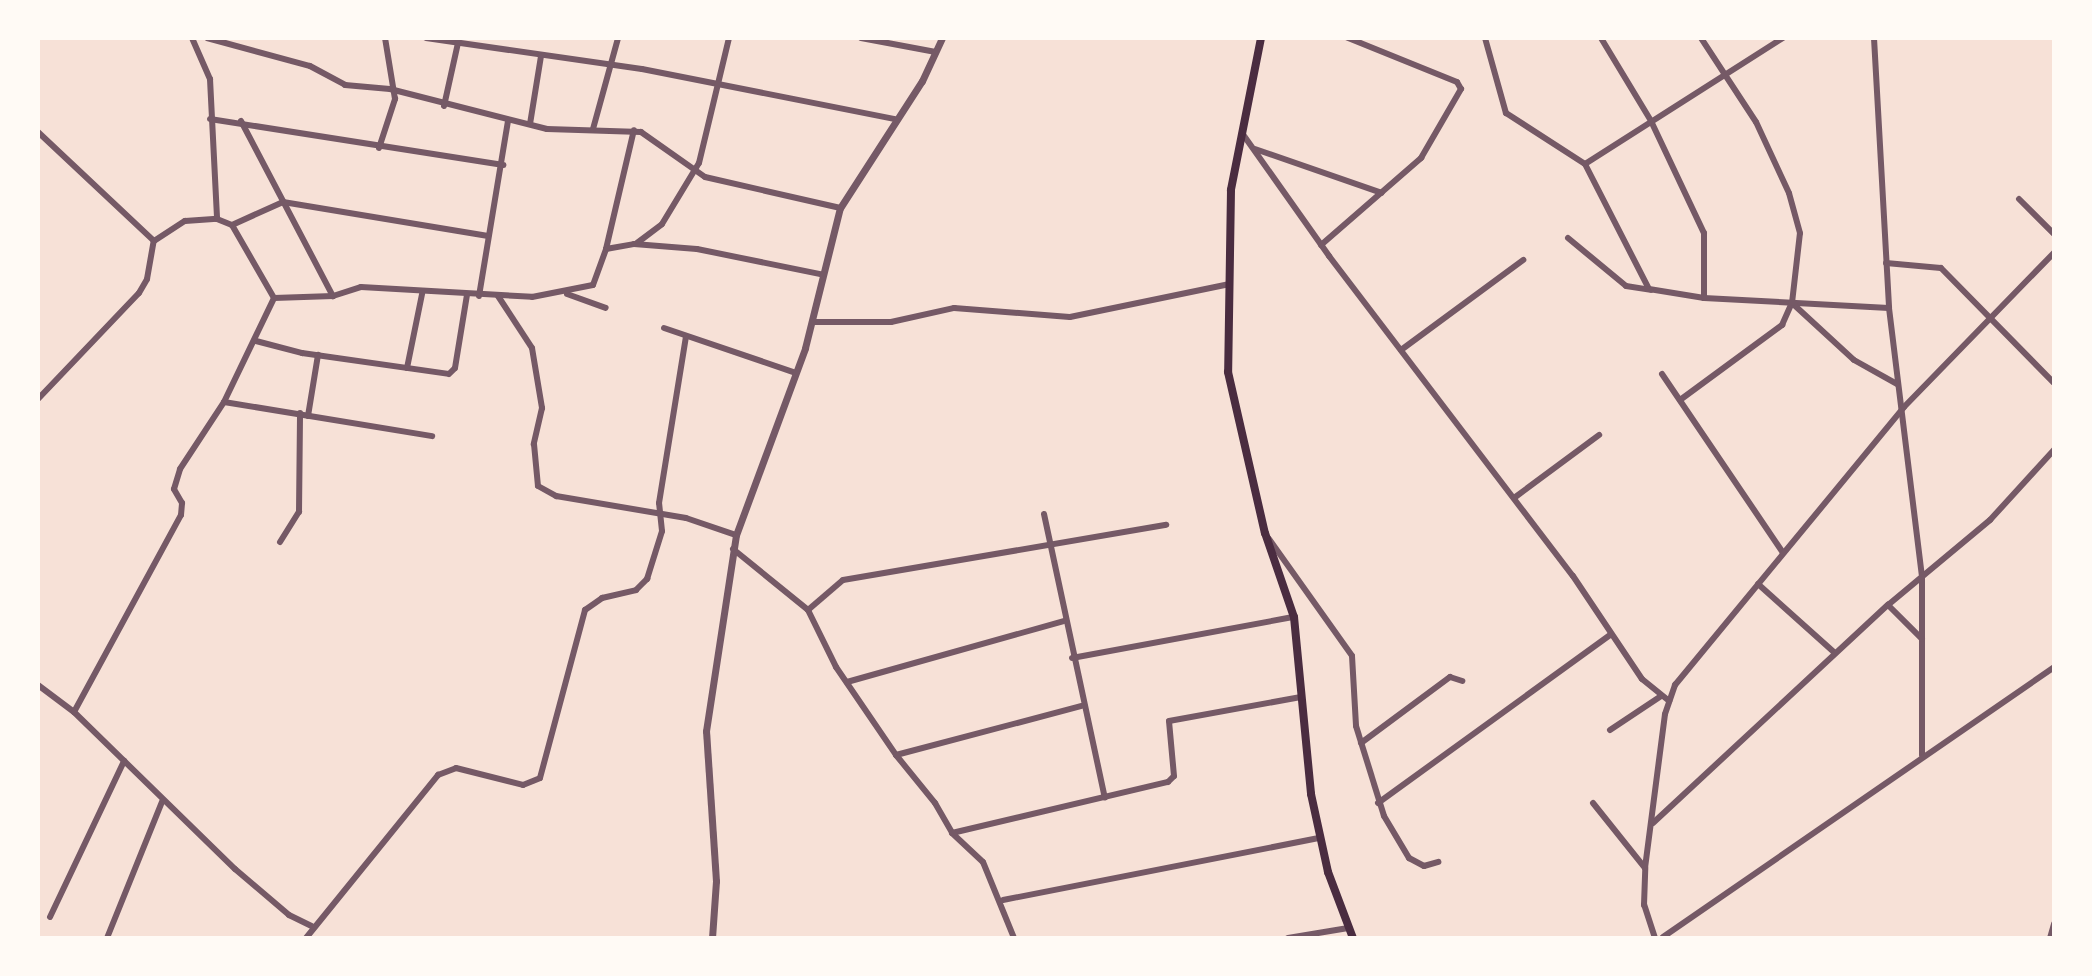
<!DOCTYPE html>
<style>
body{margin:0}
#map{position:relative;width:2092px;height:976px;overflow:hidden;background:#f7e1d7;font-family:"Fira Sans",sans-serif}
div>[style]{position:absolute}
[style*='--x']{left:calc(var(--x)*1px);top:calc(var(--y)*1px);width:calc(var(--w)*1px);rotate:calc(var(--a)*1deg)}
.minor>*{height:6px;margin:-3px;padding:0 3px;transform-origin:3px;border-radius:3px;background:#755966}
.tertiary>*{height:7px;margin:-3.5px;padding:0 3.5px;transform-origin:3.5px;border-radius:3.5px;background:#755966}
.secondary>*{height:8px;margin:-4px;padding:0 4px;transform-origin:4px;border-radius:4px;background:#4a2c40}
span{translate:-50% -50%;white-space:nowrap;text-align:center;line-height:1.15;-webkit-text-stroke:6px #fffaf5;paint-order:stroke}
.frame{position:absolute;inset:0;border:40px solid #fffaf5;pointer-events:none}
</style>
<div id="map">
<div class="minor">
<div style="--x:192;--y:38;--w:45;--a:66.3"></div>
<div style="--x:210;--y:79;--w:140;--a:87.1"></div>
<div style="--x:207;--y:38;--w:107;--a:15.2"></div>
<div style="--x:310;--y:66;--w:40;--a:28"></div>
<div style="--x:345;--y:85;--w:45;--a:5.1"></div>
<div style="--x:390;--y:89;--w:162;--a:14.3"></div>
<div style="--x:547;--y:129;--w:94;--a:1.8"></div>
<div style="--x:641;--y:132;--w:78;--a:35.1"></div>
<div style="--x:705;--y:177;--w:139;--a:12.9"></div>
<div style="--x:426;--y:38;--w:218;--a:8.2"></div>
<div style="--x:642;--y:69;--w:258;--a:11.2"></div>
<div style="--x:861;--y:38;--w:76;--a:10.6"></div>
<div style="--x:1485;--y:38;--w:78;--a:74.4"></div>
<div style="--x:1506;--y:113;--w:94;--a:32.8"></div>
<div style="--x:1585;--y:164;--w:140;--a:62.9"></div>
<div style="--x:1649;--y:289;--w:56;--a:9.3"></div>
<div style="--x:1704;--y:298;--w:185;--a:3.1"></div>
<div style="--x:1601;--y:38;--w:97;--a:58.9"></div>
<div style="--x:1651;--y:121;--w:124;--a:64.7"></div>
<div style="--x:1704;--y:233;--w:65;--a:90"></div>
<div style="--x:1874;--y:38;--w:270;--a:86.8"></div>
<div style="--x:1889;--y:308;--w:269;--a:83"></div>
<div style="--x:1922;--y:575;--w:180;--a:90"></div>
<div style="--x:444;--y:106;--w:65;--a:-77.5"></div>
<div style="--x:210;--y:119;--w:297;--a:8.9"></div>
<div style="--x:241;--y:121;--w:198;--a:62.3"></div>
<div style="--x:530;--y:124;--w:69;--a:-80.8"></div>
<div style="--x:593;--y:129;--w:94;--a:-74.6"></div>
<div style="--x:38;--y:132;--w:159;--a:43.2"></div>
<div style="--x:1242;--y:133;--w:151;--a:54.7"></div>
<div style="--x:1329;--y:256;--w:402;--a:52.7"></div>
<div style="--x:1573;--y:576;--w:124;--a:56.2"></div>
<div style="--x:1642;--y:679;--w:35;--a:39"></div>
<div style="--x:379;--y:148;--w:52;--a:-71.9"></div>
<div style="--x:395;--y:99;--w:62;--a:-99.3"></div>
<div style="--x:1255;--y:149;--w:134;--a:19.1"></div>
<div style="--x:1585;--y:164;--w:235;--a:-32.5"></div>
<div style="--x:2019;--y:199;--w:49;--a:45"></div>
<div style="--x:1568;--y:238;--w:75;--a:39.6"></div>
<div style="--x:1626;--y:286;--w:25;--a:9"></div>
<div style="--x:637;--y:243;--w:31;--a:-37"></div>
<div style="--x:662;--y:224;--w:71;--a:-58.8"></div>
<div style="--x:699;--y:163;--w:129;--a:-76.5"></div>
<div style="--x:1321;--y:245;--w:133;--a:-41"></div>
<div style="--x:1421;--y:158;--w:80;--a:-59.9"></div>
<div style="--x:1461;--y:89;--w:8;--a:-120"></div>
<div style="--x:1457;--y:82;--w:118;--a:-158"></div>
<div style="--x:606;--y:249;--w:122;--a:-76.8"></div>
<div style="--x:1886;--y:263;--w:55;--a:5.2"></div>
<div style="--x:1941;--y:268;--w:161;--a:45.5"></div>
<div style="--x:567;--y:294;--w:41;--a:19.7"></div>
<div style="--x:479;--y:296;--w:178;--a:-80.6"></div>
<div style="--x:498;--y:296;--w:62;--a:56.8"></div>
<div style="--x:532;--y:348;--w:61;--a:80.5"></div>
<div style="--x:542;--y:408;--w:37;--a:103"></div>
<div style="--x:534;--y:444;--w:42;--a:84.6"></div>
<div style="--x:538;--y:486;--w:21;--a:29"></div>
<div style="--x:556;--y:496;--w:132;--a:9.6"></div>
<div style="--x:686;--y:518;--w:53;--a:18.8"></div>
<div style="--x:274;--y:298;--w:59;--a:-1.9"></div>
<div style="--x:333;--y:296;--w:29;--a:-18"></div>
<div style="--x:361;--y:287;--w:171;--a:3.3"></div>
<div style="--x:532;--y:297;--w:62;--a:-11.1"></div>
<div style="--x:593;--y:285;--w:38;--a:-70"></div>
<div style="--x:606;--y:249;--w:28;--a:-10"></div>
<div style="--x:634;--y:244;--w:63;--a:4.5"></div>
<div style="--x:697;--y:249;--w:126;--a:11.5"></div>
<div style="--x:1792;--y:303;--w:84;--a:42.6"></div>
<div style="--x:1854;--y:360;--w:49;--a:29.2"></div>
<div style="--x:812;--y:322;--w:79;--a:0"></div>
<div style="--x:891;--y:322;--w:65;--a:-12.5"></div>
<div style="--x:954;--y:308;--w:116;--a:4.4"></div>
<div style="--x:1070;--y:317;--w:163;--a:-11.7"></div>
<div style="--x:664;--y:328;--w:139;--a:18.8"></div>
<div style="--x:256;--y:341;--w:48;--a:14.6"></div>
<div style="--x:302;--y:353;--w:148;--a:8.1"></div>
<div style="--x:449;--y:374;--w:8;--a:-45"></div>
<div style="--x:455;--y:368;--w:74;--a:-80.7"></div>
<div style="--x:1401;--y:350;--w:152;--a:-36.4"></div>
<div style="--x:407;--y:368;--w:76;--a:-78.5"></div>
<div style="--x:1662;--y:374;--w:214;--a:55.9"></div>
<div style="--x:38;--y:399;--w:146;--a:-46.4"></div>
<div style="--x:139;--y:293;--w:16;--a:-60"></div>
<div style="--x:147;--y:279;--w:39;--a:-80"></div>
<div style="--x:154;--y:241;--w:37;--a:-33"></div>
<div style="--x:185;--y:221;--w:32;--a:-4"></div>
<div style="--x:217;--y:219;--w:16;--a:22"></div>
<div style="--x:232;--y:225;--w:56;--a:-24.3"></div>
<div style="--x:283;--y:202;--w:208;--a:9.4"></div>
<div style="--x:1680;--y:400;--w:127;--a:-36.3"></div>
<div style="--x:1782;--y:325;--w:24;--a:-66"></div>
<div style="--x:1792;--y:303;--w:70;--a:-83.5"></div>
<div style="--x:1800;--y:233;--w:41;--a:-105.4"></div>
<div style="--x:1789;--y:193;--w:78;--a:-114.9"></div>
<div style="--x:1756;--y:122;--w:100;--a:-123.2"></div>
<div style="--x:224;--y:402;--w:211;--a:9.3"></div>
<div style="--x:308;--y:416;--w:62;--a:-80.7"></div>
<div style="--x:1514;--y:498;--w:106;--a:-36.5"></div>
<div style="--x:1044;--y:514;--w:290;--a:77.9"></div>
<div style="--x:1269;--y:539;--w:143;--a:54.6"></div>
<div style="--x:1352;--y:656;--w:70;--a:86.7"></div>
<div style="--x:1356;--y:726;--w:94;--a:72.7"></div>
<div style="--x:1384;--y:816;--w:49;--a:59.2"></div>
<div style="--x:1409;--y:858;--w:17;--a:28"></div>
<div style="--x:1424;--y:866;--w:15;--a:-16"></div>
<div style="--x:280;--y:542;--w:36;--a:-58"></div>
<div style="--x:299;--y:512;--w:99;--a:-89.4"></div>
<div style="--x:733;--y:549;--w:97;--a:39.1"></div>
<div style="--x:808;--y:610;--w:64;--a:63.8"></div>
<div style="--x:836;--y:667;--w:107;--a:55.7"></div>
<div style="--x:896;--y:755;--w:62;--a:50.9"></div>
<div style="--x:935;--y:803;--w:34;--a:60"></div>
<div style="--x:952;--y:833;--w:42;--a:43.1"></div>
<div style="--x:983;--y:862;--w:82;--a:67.8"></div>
<div style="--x:1758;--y:584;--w:103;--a:41.9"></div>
<div style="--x:1888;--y:605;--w:48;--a:45"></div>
<div style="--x:808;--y:610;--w:46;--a:-40.6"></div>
<div style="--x:843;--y:580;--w:328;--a:-9.7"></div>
<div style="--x:1072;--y:658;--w:226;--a:-10.5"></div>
<div style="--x:847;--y:682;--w:225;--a:-15.7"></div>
<div style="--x:38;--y:685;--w:45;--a:36.9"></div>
<div style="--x:74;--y:712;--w:225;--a:44.3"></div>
<div style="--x:235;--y:869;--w:71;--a:40.4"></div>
<div style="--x:289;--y:915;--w:25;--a:26"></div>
<div style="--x:74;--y:712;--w:224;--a:-61.5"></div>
<div style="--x:181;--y:515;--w:12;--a:-85"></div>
<div style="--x:182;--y:503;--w:16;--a:-120"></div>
<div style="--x:174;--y:489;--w:21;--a:-73"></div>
<div style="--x:180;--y:469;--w:80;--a:-56.7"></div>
<div style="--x:224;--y:402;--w:115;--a:-64.3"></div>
<div style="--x:274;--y:298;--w:84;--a:-119.9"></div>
<div style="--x:1610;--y:730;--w:61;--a:-33.7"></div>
<div style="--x:1361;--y:743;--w:111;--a:-36.6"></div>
<div style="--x:1450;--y:677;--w:13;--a:18"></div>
<div style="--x:896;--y:755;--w:192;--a:-14.8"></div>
<div style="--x:1378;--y:803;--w:286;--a:-35.9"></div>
<div style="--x:1593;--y:803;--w:83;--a:51.3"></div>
<div style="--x:1653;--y:823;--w:321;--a:-42.9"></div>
<div style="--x:1888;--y:605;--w:133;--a:-39.8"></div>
<div style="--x:1990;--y:520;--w:95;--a:-47.6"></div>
<div style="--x:952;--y:833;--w:222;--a:-13.3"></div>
<div style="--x:1168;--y:782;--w:8;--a:-45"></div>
<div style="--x:1174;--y:776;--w:55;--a:-95.2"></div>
<div style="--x:1169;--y:721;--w:134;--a:-10.3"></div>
<div style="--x:1003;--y:900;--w:323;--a:-11.1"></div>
<div style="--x:50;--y:917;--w:173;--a:-64.6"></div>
<div style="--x:1663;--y:937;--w:475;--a:-34.6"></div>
<div style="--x:107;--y:938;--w:147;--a:-68"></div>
<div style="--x:306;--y:938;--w:210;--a:-51"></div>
<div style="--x:438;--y:775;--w:19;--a:-21"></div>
<div style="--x:456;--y:768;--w:69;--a:14.2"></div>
<div style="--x:523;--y:785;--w:18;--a:-22"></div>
<div style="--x:540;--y:778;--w:174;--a:-75"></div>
<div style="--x:585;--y:610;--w:21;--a:-35"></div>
<div style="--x:602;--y:598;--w:35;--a:-13"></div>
<div style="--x:636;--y:590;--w:16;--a:-45"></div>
<div style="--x:647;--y:579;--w:50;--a:-72.6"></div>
<div style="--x:662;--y:531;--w:28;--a:-96"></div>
<div style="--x:659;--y:503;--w:168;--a:-80.8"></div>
<div style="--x:1288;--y:938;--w:61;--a:-9.5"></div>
<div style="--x:1655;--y:938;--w:35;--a:-108"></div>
<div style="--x:1644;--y:905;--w:37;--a:-88"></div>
<div style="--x:1645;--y:868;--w:155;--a:-82.6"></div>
<div style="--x:1665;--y:714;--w:31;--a:-71"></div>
<div style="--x:1675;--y:685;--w:360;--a:-50.5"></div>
<div style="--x:1904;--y:407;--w:215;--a:-45.8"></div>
<div style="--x:2050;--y:938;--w:15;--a:-74"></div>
</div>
<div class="tertiary">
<div style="--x:712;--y:938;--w:57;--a:-86"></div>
<div style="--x:716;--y:881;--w:150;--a:-93.8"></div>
<div style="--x:706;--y:731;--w:198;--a:-81.3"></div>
<div style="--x:736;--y:535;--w:199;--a:-69.7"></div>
<div style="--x:805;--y:348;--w:144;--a:-76"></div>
<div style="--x:840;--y:208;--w:151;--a:-57.2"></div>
<div style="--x:922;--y:81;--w:47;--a:-65.1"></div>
</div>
<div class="secondary">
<div style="--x:1261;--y:38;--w:155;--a:101.2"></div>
<div style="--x:1231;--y:190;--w:182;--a:90.9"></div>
<div style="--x:1228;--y:372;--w:165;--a:77.1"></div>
<div style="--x:1265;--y:533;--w:89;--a:71"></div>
<div style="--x:1294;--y:617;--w:178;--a:84.5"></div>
<div style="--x:1311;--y:794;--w:80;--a:77.7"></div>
<div style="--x:1328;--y:872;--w:71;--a:69.3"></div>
</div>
<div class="frame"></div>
</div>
